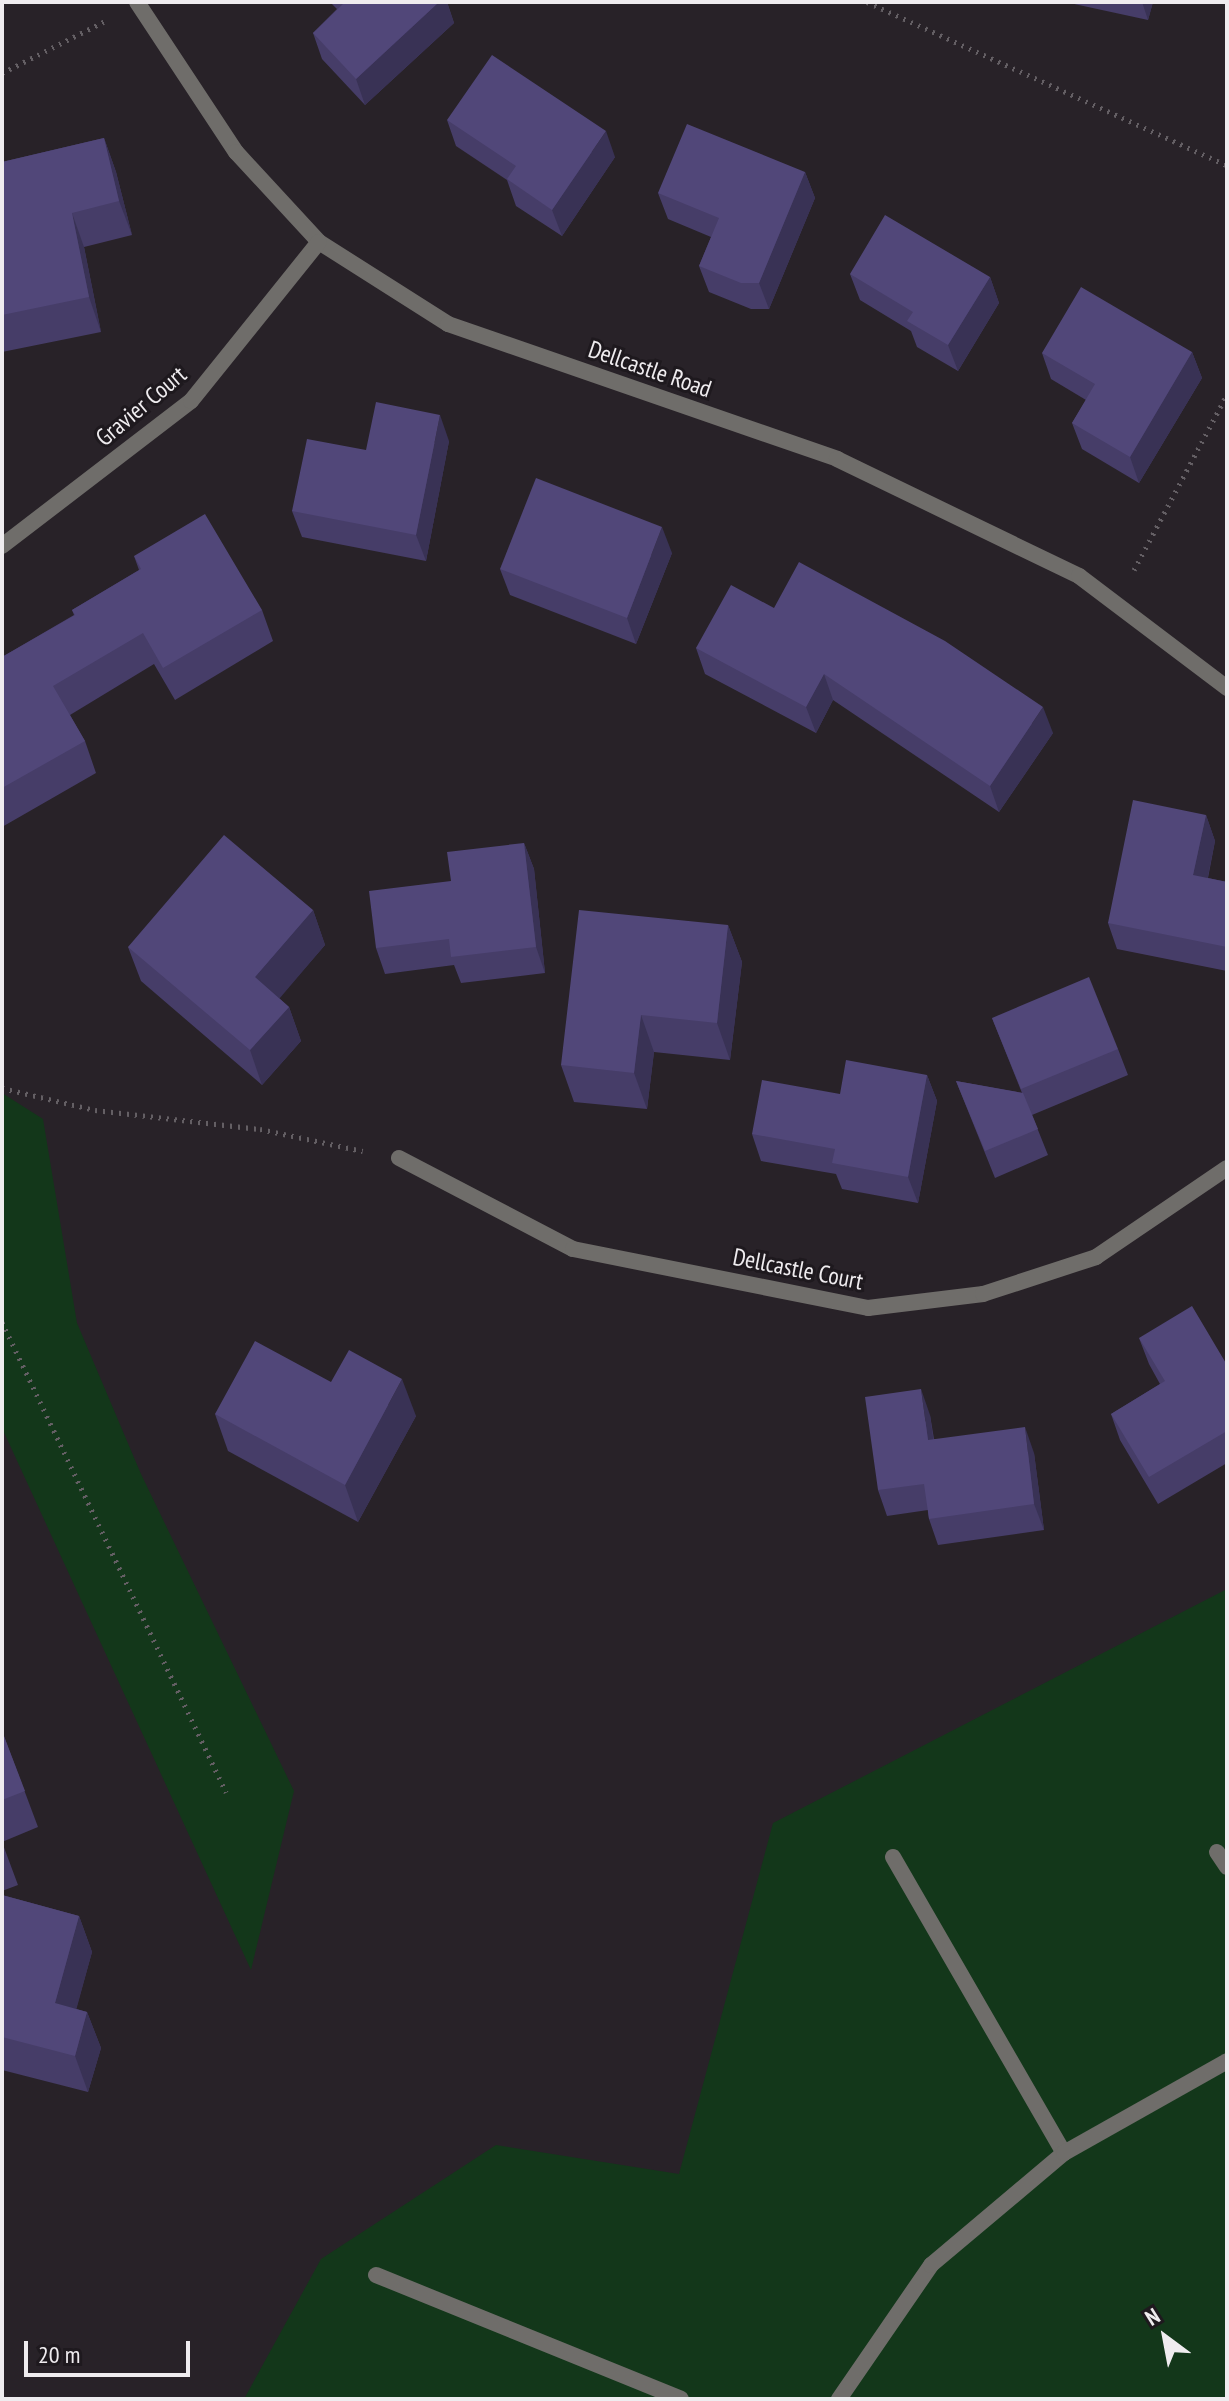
<!DOCTYPE html>
<style>
body{margin:0}
#map{position:relative;width:1229px;height:2401px;overflow:hidden;background:#282228;font-family:"PT Sans Narrow",sans-serif}
div>[style]{position:absolute}
[style*='--x']{left:calc(var(--x)*1px);top:calc(var(--y)*1px);width:calc(var(--w)*1px);rotate:calc(var(--a)*1deg)}
.green>*{inset:0;background:#13371a}
.path>*{height:5px;margin-top:-2.5px;transform-origin:0;background:repeating-linear-gradient(90deg,#645f64 0 2px,transparent 0 8px)}
.lane>*{height:16px;margin:-8px;padding:0 8px;transform-origin:8px;border-radius:8px;background:#6f6d6a}
.street>*{height:16px;margin:-8px;padding:0 8px;transform-origin:8px;border-radius:8px;background:#6f6d6a}
.wall>*{inset:0;background:#463d68}
.shaded-wall>*{inset:0;background:#393255}
.building>*{inset:0;background:#514779}
span{translate:-50% -50%;white-space:nowrap;text-align:center;line-height:1.15;-webkit-text-stroke:6px #1e191e;paint-order:stroke}
.street-label{font-size:24px;color:#efecef}
.frame{position:absolute;inset:0;border:4px solid #efecef;pointer-events:none}
.north{position:absolute;left:1125px;top:2297px;width:80px;height:80px;-webkit-text-stroke:6px #1e191e;paint-order:stroke;rotate:328deg;font-size:22px;font-weight:700;line-height:32px;text-align:center;color:#efecef}
.north::after{content:'';display:block;margin:auto;width:28px;height:36px;background:#efecef;clip-path:polygon(50% 0,100% 100%,50% 72%,0 100%)}
.scale{position:absolute;left:24px;top:2341px;width:166px;height:36px;box-sizing:border-box;border:4px solid #efecef;border-top:0;padding-left:10px;font-size:24px;line-height:28px;white-space:nowrap;color:#efecef;-webkit-text-stroke:6px #1e191e;paint-order:stroke}
</style>
<div id="map">
<div class="green">
<div style="clip-path:polygon(2px 1093px,43px 1119px,77px 1323px,141px 1474px,294px 1791px,251px 1970px,2px 1428px)"></div>
<div style="clip-path:polygon(1227px 1589px,1227px 2399px,244px 2399px,321px 2259px,496px 2145px,679px 2174px,773px 1823px)"></div>
</div>
<div class="path">
<div style="--x:867;--y:2;--w:395;--a:24.4"></div>
<div style="--x:2;--y:73;--w:115;--a:-26.8"></div>
<div style="--x:1134;--y:570;--w:199;--a:-62.1"></div>
<div style="--x:2;--y:1088;--w:96;--a:13.3"></div>
<div style="--x:95;--y:1110;--w:166;--a:6.6"></div>
<div style="--x:260;--y:1129;--w:105;--a:12.1"></div>
<div style="--x:2;--y:1322;--w:521;--a:64.52"></div>
</div>
<div class="lane">
<div style="--x:1217;--y:1852;--w:18;--a:56"></div>
<div style="--x:893;--y:1857;--w:342;--a:60"></div>
<div style="--x:376;--y:2275;--w:329;--a:22.1"></div>
</div>
<div class="street">
<div style="--x:137;--y:2;--w:180;--a:56.6"></div>
<div style="--x:236;--y:152;--w:122;--a:47.3"></div>
<div style="--x:319;--y:242;--w:153;--a:32.4"></div>
<div style="--x:448;--y:324;--w:412;--a:19.1"></div>
<div style="--x:837;--y:459;--w:269;--a:25.8"></div>
<div style="--x:1079;--y:576;--w:186;--a:37.1"></div>
<div style="--x:2;--y:546;--w:238;--a:-37.5"></div>
<div style="--x:191;--y:401;--w:204;--a:-51.2"></div>
<div style="--x:399;--y:1158;--w:196;--a:27.6"></div>
<div style="--x:573;--y:1249;--w:301;--a:11.3"></div>
<div style="--x:868;--y:1308;--w:116;--a:-6.9"></div>
<div style="--x:983;--y:1294;--w:119;--a:-18.1"></div>
<div style="--x:1096;--y:1257;--w:158;--a:-34.2"></div>
<div style="--x:839;--y:2399;--w:163;--a:-55.5"></div>
<div style="--x:931;--y:2265;--w:174;--a:-40.1"></div>
<div style="--x:1064;--y:2153;--w:187;--a:-29.4"></div>
</div>
<div class="wall">
<div style="clip-path:polygon(330px 2px,447px 2px,454px 23px,365px 105px,322px 59px,313px 33px,337px 9px)"></div>
<div style="clip-path:polygon(1065px 2px,1153px 2px,1148px 20px)"></div>
<div style="clip-path:polygon(447px 120px,615px 157px,562px 236px,516px 206px,507px 180px,456px 146px)"></div>
<div style="clip-path:polygon(104px 138px,116px 172px,132px 235px,84px 247px,101px 332px,2px 352px,2px 162px)"></div>
<div style="clip-path:polygon(805px 172px,815px 198px,769px 309px,751px 309px,709px 292px,699px 266px,711px 237px,668px 219px,658px 193px)"></div>
<div style="clip-path:polygon(850px 274px,990px 277px,999px 303px,958px 371px,917px 347px,911px 331px,860px 300px)"></div>
<div style="clip-path:polygon(1192px 352px,1202px 378px,1139px 483px,1082px 449px,1072px 423px,1086px 400px,1051px 379px,1042px 353px)"></div>
<div style="clip-path:polygon(449px 441px,426px 561px,302px 537px,292px 511px,366px 450px)"></div>
<div style="clip-path:polygon(672px 553px,636px 644px,510px 595px,500px 569px)"></div>
<div style="clip-path:polygon(134px 556px,262px 610px,273px 641px,175px 700px,154px 664px,70px 715px,85px 741px,96px 773px,2px 827px,2px 657px,74px 615px,72px 610px,139px 570px)"></div>
<div style="clip-path:polygon(774px 608px,1053px 733px,999px 812px,833px 700px,816px 733px,705px 674px,696px 648px)"></div>
<div style="clip-path:polygon(1206px 815px,1215px 841px,1208px 878px,1227px 882px,1227px 971px,1117px 949px,1108px 923px)"></div>
<div style="clip-path:polygon(524px 843px,534px 869px,545px 973px,461px 983px,454px 965px,385px 974px,376px 948px,451px 881px)"></div>
<div style="clip-path:polygon(313px 910px,325px 945px,279px 998px,289px 1007px,301px 1041px,262px 1085px,141px 981px,128px 947px)"></div>
<div style="clip-path:polygon(728px 925px,742px 962px,730px 1060px,654px 1052px,647px 1109px,574px 1102px,561px 1065px)"></div>
<div style="clip-path:polygon(992px 1018px,1118px 1049px,1128px 1075px,1032px 1115px,1048px 1155px,995px 1178px,956px 1081px,1022px 1093px)"></div>
<div style="clip-path:polygon(927px 1075px,937px 1101px,918px 1203px,842px 1189px,836px 1174px,761px 1161px,752px 1134px,840px 1094px)"></div>
<div style="clip-path:polygon(1139px 1338px,1227px 1365px,1227px 1463px,1158px 1504px,1120px 1440px,1111px 1414px,1160px 1384px,1149px 1364px)"></div>
<div style="clip-path:polygon(331px 1382px,416px 1416px,358px 1522px,228px 1451px,215px 1414px)"></div>
<div style="clip-path:polygon(930px 1415px,934px 1439px,1034px 1453px,1044px 1530px,938px 1545px,929px 1519px,928px 1510px,887px 1516px,878px 1490px)"></div>
<div style="clip-path:polygon(2px 1731px,38px 1827px,2px 1842px,18px 1885px,2px 1891px)"></div>
<div style="clip-path:polygon(2px 1895px,79px 1916px,92px 1952px,76px 2009px,87px 2012px,101px 2048px,88px 2092px,2px 2070px)"></div>
</div>
<div class="shaded-wall">
<div style="clip-path:polygon(439px 2px,447px 2px,454px 23px,365px 105px,356px 79px)"></div>
<div style="clip-path:polygon(1142px 2px,1153px 2px,1148px 20px)"></div>
<div style="clip-path:polygon(606px 131px,615px 157px,562px 236px,552px 210px)"></div>
<div style="clip-path:polygon(104px 138px,116px 172px,132px 235px,119px 201px)"></div>
<div style="clip-path:polygon(805px 172px,815px 198px,769px 309px,759px 283px)"></div>
<div style="clip-path:polygon(72px 213px,84px 247px,101px 332px,89px 297px)"></div>
<div style="clip-path:polygon(990px 277px,999px 303px,958px 371px,948px 345px)"></div>
<div style="clip-path:polygon(1192px 352px,1202px 378px,1139px 483px,1130px 457px)"></div>
<div style="clip-path:polygon(440px 415px,449px 441px,426px 561px,416px 535px)"></div>
<div style="clip-path:polygon(662px 527px,672px 553px,636px 644px,627px 618px)"></div>
<div style="clip-path:polygon(824px 674px,833px 700px,816px 733px,806px 707px)"></div>
<div style="clip-path:polygon(1043px 707px,1053px 733px,999px 812px,990px 786px)"></div>
<div style="clip-path:polygon(1206px 815px,1215px 841px,1203px 901px,1193px 875px)"></div>
<div style="clip-path:polygon(524px 843px,534px 869px,545px 973px,536px 947px)"></div>
<div style="clip-path:polygon(313px 910px,325px 945px,268px 1012px,255px 977px)"></div>
<div style="clip-path:polygon(728px 925px,742px 962px,730px 1060px,717px 1023px)"></div>
<div style="clip-path:polygon(289px 1007px,301px 1041px,262px 1085px,250px 1050px)"></div>
<div style="clip-path:polygon(641px 1015px,654px 1052px,647px 1109px,634px 1073px)"></div>
<div style="clip-path:polygon(927px 1075px,937px 1101px,918px 1203px,908px 1177px)"></div>
<div style="clip-path:polygon(402px 1379px,416px 1416px,358px 1522px,345px 1485px)"></div>
<div style="clip-path:polygon(921px 1389px,930px 1415px,937px 1466px,928px 1440px)"></div>
<div style="clip-path:polygon(1025px 1427px,1034px 1453px,1044px 1530px,1034px 1504px)"></div>
<div style="clip-path:polygon(79px 1916px,92px 1952px,68px 2040px,55px 2003px)"></div>
<div style="clip-path:polygon(87px 2012px,101px 2048px,88px 2092px,75px 2056px)"></div>
</div>
<div class="building">
<div style="clip-path:polygon(345px 2px,439px 2px,356px 79px,313px 33px)"></div>
<div style="clip-path:polygon(492px 55px,606px 131px,552px 210px,507px 179px,516px 166px,447px 120px)"></div>
<div style="clip-path:polygon(687px 124px,805px 172px,759px 283px,741px 283px,699px 266px,719px 218px,658px 193px)"></div>
<div style="clip-path:polygon(104px 138px,119px 201px,72px 213px,89px 297px,2px 315px,2px 162px)"></div>
<div style="clip-path:polygon(885px 215px,990px 277px,948px 345px,907px 321px,913px 312px,850px 274px)"></div>
<div style="clip-path:polygon(1081px 287px,1192px 352px,1130px 457px,1072px 423px,1095px 384px,1042px 353px)"></div>
<div style="clip-path:polygon(376px 402px,440px 415px,416px 535px,292px 511px,307px 439px,366px 450px)"></div>
<div style="clip-path:polygon(536px 478px,662px 527px,627px 618px,500px 569px)"></div>
<div style="clip-path:polygon(205px 514px,262px 610px,163px 668px,143px 633px,53px 686px,85px 741px,2px 788px,2px 657px,75px 615px,72px 610px,141px 569px,134px 556px)"></div>
<div style="clip-path:polygon(799px 562px,945px 641px,1043px 707px,990px 786px,824px 674px,806px 707px,696px 648px,731px 585px,774px 608px)"></div>
<div style="clip-path:polygon(1133px 800px,1206px 815px,1193px 875px,1227px 882px,1227px 947px,1108px 923px)"></div>
<div style="clip-path:polygon(224px 835px,313px 910px,255px 977px,289px 1007px,250px 1050px,128px 947px)"></div>
<div style="clip-path:polygon(524px 843px,536px 947px,451px 957px,449px 939px,376px 948px,369px 891px,451px 881px,447px 852px)"></div>
<div style="clip-path:polygon(579px 910px,728px 925px,717px 1023px,641px 1015px,634px 1073px,561px 1065px)"></div>
<div style="clip-path:polygon(1089px 977px,1118px 1049px,1021px 1089px,992px 1018px)"></div>
<div style="clip-path:polygon(846px 1060px,927px 1075px,908px 1177px,832px 1163px,835px 1149px,752px 1134px,762px 1080px,840px 1094px)"></div>
<div style="clip-path:polygon(956px 1081px,1023px 1093px,1038px 1129px,985px 1151px)"></div>
<div style="clip-path:polygon(1192px 1306px,1227px 1365px,1227px 1431px,1149px 1477px,1111px 1414px,1165px 1381px,1139px 1338px)"></div>
<div style="clip-path:polygon(255px 1341px,331px 1382px,349px 1350px,402px 1379px,345px 1485px,215px 1414px)"></div>
<div style="clip-path:polygon(921px 1389px,928px 1440px,1025px 1427px,1034px 1504px,929px 1519px,924px 1484px,878px 1490px,865px 1397px)"></div>
<div style="clip-path:polygon(2px 1731px,25px 1791px,2px 1800px)"></div>
<div style="clip-path:polygon(2px 1895px,79px 1916px,55px 2003px,87px 2012px,75px 2056px,2px 2037px)"></div>
</div>
<div class="street-label">
<span style="left:650px;top:369px;rotate:19deg">Dellcastle Road</span>
<span style="left:141px;top:406px;rotate:-40deg">Gravier Court</span>
<span style="left:798px;top:1269px;rotate:11deg">Dellcastle Court</span>
</div>
<div class="frame"></div>
<div class="north">N</div>
<div class="scale">20 m</div>
</div>
